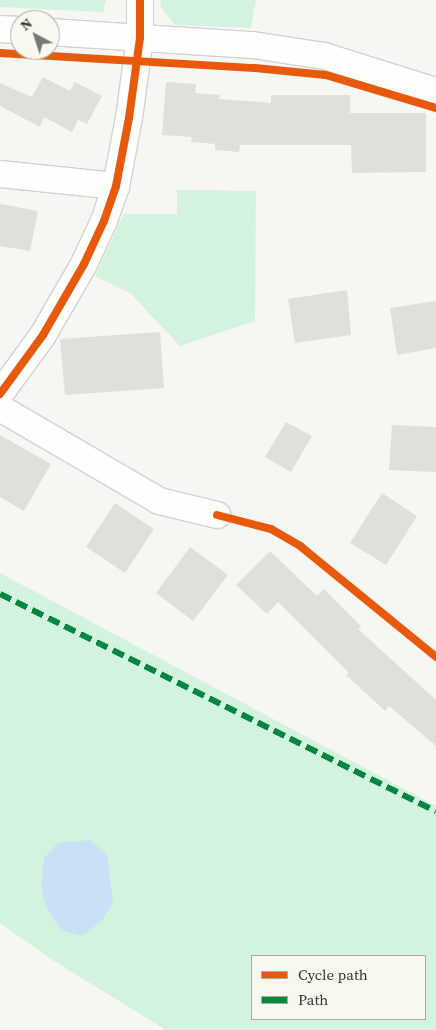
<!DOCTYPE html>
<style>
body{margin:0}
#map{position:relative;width:436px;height:1030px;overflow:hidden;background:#f6f6f2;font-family:"Source Serif 4",serif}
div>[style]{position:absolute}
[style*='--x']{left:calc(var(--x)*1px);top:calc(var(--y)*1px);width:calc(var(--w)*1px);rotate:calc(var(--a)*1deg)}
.green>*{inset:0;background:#d4f3de}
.water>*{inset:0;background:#c9e0f7}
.building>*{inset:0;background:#dfdfdc}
.roads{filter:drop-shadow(1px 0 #d3d2cf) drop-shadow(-1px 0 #d3d2cf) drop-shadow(0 1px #d3d2cf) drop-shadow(0 -1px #d3d2cf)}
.minor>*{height:26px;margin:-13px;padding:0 13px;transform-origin:13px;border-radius:13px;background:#fefefd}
.quiet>*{height:6px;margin-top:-3px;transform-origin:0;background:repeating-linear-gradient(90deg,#00873e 0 12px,transparent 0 18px)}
.cycleway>*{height:8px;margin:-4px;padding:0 4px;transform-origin:4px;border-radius:4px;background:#e8590c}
span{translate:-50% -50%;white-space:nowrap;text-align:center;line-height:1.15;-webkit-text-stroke:4px #f8f7f0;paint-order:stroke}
.legend{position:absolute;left:251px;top:955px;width:175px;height:65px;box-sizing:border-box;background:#f8f7f0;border:1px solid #aaa9a4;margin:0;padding:6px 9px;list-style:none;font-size:15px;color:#353432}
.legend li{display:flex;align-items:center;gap:10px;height:25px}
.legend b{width:25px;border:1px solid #aaa9a4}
.north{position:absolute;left:10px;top:10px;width:50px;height:50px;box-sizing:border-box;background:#f8f7f0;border:1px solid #aaa9a4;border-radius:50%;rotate:320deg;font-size:14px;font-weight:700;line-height:20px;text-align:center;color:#353432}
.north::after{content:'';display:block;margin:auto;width:18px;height:22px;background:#797875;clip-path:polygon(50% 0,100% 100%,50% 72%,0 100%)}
</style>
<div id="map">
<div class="green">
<div style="clip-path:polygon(0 0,106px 0,103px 12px,0 7px)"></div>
<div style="clip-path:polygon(161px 0,256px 0,251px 28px,175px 25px,160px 6px)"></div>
<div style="clip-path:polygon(177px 190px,256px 191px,255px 321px,180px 346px,130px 293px,95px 276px,124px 214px,177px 214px)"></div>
<div style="clip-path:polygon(evenodd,0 573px,436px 806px,436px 1030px,166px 1030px,51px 959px,0 923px,0 573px,252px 956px,425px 956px,425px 1019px,252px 1019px,252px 956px)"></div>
</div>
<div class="water">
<div style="clip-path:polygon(90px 840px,107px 855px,113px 903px,102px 920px,82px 936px,62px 931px,47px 909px,41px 888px,44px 858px,58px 843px)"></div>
</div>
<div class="building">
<div style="clip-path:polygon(43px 77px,70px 91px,75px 82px,102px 96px,87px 124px,78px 120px,72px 132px,44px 117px,40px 127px,0 106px,0 83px,32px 97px)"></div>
<div style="clip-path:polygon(166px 82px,196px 84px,195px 93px,220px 95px,219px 99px,271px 103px,271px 95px,350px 95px,350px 113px,426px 113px,426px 172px,352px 173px,351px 145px,240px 145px,239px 152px,215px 150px,215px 144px,191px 142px,192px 137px,162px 135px)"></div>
<div style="clip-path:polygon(0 204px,38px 211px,30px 251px,0 246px)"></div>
<div style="clip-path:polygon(347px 290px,351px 335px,295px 343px,288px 299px)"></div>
<div style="clip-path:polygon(436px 301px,436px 348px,397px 355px,390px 308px)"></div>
<div style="clip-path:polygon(160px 332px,164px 388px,65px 395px,60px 339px)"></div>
<div style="clip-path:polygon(286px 422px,312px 436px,291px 472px,265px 457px)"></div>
<div style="clip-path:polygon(392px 425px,436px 427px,436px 472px,389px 470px)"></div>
<div style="clip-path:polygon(0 435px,51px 464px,24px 511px,0 497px)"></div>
<div style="clip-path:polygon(382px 493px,417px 516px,386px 565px,350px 543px)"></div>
<div style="clip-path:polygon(115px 503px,154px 529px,125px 573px,86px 547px)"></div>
<div style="clip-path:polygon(190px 547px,228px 575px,193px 621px,156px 593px)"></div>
<div style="clip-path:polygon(270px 551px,317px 596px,324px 589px,361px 626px,358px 629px,436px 700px,436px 746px,389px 706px,385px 711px,346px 675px,349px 673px,278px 602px,267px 614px,236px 585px)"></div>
</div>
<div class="roads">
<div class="minor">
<div style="--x:0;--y:29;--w:20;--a:3"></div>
<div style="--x:50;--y:32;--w:203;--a:3.7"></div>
<div style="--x:253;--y:45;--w:72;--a:8.8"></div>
<div style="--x:324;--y:56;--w:117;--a:17.4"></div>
<div style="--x:0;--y:174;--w:117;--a:5.9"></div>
<div style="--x:0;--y:394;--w:73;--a:-53.9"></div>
<div style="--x:43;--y:335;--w:82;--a:-60"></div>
<div style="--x:84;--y:264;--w:47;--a:-65.1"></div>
<div style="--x:104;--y:221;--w:37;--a:-71"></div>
<div style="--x:116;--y:186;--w:69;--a:-79.2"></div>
<div style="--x:129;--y:118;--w:81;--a:-82.2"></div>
<div style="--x:140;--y:38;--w:38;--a:-90"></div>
<div style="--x:0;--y:408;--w:184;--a:30.3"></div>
<div style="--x:159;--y:501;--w:60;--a:13.6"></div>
</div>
</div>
<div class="quiet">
<div style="--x:0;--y:594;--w:487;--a:26.5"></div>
</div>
<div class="cycleway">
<div style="--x:0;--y:53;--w:255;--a:3.4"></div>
<div style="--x:255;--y:68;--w:71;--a:5.6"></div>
<div style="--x:326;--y:75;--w:115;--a:16.7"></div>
<div style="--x:0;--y:394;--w:73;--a:-53.9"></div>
<div style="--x:43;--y:335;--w:82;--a:-60"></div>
<div style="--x:84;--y:264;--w:47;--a:-65.1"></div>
<div style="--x:104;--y:221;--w:37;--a:-71"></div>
<div style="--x:116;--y:186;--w:69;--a:-79.2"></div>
<div style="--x:129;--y:118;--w:81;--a:-82.2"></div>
<div style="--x:140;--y:38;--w:38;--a:-90"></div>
<div style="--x:217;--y:515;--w:56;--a:14.5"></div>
<div style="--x:271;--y:529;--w:34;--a:30"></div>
<div style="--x:300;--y:546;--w:176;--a:39.2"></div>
</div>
<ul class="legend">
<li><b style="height:6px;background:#e8590c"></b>Cycle path</li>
<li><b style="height:6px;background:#00873e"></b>Path</li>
</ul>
<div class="north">N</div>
</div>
